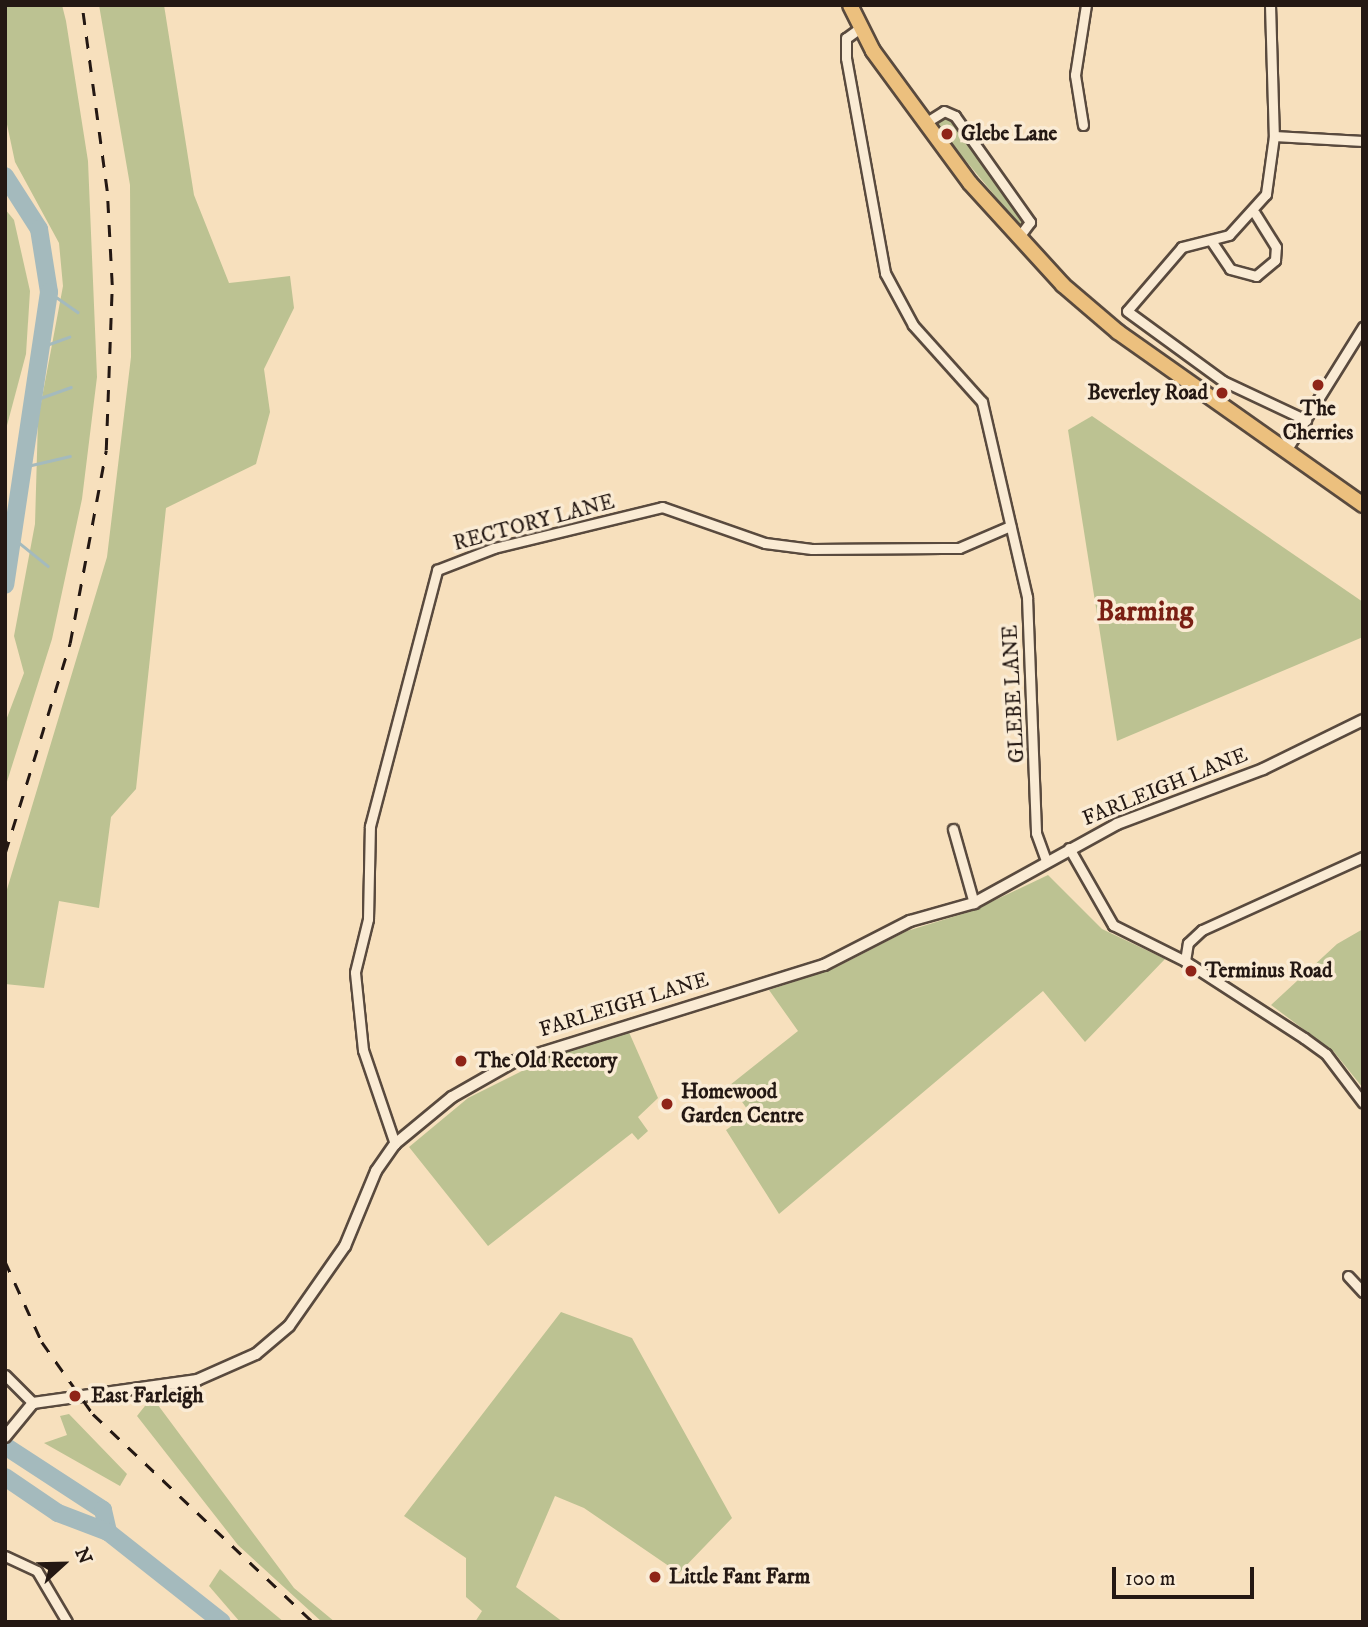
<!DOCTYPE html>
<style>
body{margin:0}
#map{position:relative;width:1368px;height:1627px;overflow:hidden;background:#f7e0bd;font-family:"IM FELL DW Pica",serif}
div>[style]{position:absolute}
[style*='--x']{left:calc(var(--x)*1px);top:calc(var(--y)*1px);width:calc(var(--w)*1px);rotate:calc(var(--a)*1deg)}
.green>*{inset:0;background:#bcc292}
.stream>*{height:2.5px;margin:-1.25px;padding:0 1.25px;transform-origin:1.25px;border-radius:1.25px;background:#a4babd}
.river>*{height:18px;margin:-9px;padding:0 9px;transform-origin:9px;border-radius:9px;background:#a4babd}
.roads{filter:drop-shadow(2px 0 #594a3e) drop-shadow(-2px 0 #594a3e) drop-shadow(0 2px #594a3e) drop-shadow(0 -2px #594a3e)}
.minor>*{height:9px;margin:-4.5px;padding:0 4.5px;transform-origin:4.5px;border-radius:4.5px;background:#faebd4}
.tertiary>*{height:10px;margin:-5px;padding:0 5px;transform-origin:5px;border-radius:5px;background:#faebd4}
.primary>*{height:14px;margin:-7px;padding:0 7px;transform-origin:7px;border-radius:7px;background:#ecc07e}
.rail>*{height:2.5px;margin-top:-1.25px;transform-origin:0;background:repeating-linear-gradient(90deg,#241813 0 12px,transparent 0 24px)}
.dots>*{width:19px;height:19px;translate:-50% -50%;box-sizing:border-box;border:4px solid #faebd4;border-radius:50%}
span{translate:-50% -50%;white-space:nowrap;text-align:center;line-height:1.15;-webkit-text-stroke:7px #faebd4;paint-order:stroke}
.poi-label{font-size:21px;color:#241813;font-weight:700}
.left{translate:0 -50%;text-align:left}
.right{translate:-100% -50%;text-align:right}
.street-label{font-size:21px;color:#241813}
.district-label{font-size:28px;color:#7a1f14;font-weight:700}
.frame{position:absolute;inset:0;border:7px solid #241813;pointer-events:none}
.north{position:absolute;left:28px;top:1529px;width:70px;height:70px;-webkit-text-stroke:5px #faebd4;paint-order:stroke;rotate:68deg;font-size:19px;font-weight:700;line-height:28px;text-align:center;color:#241813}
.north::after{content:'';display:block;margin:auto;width:24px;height:32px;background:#241813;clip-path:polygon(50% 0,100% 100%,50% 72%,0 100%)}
.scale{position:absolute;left:1112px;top:1567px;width:142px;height:32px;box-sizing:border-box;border:4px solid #241813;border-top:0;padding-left:9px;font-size:21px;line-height:24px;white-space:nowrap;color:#241813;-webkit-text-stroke:5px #faebd4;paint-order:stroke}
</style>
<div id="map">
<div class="green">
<div style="clip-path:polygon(7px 5px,62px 5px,66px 21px,88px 161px,97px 377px,82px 499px,52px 639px,5px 788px,5px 723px,24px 673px,14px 636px,35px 524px,38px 419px,63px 286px,59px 243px,15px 162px,5px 115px)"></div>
<div style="clip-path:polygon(99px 5px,164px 5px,194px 195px,229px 283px,290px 276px,294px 308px,264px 369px,270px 412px,256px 464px,166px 508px,136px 789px,111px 817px,99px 908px,59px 901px,44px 988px,5px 984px,5px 896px,107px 557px,131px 357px,130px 185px)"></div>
<div style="clip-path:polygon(950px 116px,1026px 223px,1021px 227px,936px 125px)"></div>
<div style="clip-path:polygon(5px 209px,14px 220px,30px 291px,26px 354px,5px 433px)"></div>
<div style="clip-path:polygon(1092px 416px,1363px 602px,1363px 637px,1117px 741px,1068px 430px)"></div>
<div style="clip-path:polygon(1048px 875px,1102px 929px,1165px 959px,1085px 1042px,1043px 991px,779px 1214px,726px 1130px,750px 1113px,730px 1085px,798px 1031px,769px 990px,835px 968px,907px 931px,972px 911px)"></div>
<div style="clip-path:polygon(1363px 929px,1363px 1088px,1334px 1052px,1271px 1005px,1337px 944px)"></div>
<div style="clip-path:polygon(628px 1030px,658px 1098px,638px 1117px,648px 1131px,638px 1140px,632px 1133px,488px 1246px,409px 1147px,468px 1098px,558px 1053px)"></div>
<div style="clip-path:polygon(561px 1312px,632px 1338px,732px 1518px,679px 1573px,584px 1508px,555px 1496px,516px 1587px,563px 1622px,475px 1622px,482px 1611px,466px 1597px,466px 1558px,404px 1516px)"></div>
<div style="clip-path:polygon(152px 1397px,294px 1588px,335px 1622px,322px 1622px,238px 1545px,137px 1416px)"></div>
<div style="clip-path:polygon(69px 1414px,127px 1474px,120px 1486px,44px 1443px,67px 1435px,60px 1416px)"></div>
<div style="clip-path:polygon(220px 1569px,284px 1622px,240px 1622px,209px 1586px)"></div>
</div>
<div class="stream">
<div style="--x:49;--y:292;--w:35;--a:35"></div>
<div style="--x:41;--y:347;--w:30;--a:-20"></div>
<div style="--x:32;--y:401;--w:41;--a:-19.7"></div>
<div style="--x:23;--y:467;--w:48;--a:-13.2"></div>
<div style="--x:12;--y:537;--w:46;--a:38.9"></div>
</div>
<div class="river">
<div style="--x:5;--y:176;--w:63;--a:57.3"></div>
<div style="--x:39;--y:229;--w:64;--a:81"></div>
<div style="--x:49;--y:292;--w:296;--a:98.5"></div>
<div style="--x:5;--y:1446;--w:117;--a:33.1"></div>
<div style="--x:103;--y:1510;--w:23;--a:77"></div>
<div style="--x:5;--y:1477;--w:64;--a:34.2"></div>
<div style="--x:58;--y:1513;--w:53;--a:20.8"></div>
<div style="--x:108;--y:1532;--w:145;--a:38.3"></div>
</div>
<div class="roads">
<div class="minor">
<div style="--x:1270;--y:5;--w:131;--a:88.3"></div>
<div style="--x:1274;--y:136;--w:59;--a:97.9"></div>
<div style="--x:1266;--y:194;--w:55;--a:132.1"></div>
<div style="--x:1229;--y:235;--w:49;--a:165.7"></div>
<div style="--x:1182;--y:247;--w:84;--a:130.7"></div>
<div style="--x:1127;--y:311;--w:119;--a:36.1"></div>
<div style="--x:1223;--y:381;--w:92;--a:25.2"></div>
<div style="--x:860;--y:28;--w:17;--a:144"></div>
<div style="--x:846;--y:38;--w:20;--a:90"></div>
<div style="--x:846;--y:58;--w:219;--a:79.7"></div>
<div style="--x:885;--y:273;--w:59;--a:61.7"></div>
<div style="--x:913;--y:325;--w:103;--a:48.1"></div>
<div style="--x:982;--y:402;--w:200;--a:77"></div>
<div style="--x:1027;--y:597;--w:236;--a:87.8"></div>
<div style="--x:1036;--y:833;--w:29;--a:70"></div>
<div style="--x:925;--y:123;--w:22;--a:-32"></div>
<div style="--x:944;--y:111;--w:12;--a:24"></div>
<div style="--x:955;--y:116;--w:130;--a:54.7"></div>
<div style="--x:1030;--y:222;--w:20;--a:127"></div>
<div style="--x:1083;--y:125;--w:51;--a:-99.1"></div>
<div style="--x:1075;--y:75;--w:71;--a:-81.1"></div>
<div style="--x:1274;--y:136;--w:89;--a:3.2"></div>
<div style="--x:1212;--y:242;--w:32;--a:56"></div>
<div style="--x:1230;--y:269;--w:27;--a:15"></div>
<div style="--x:1256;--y:276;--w:25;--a:-40"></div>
<div style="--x:1275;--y:260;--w:13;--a:-86"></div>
<div style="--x:1276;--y:247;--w:40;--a:-122"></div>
<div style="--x:1287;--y:449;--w:144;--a:-58.1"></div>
<div style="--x:953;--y:829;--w:77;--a:74.2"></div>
<div style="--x:1069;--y:848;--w:89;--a:60.3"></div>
<div style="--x:1113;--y:925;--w:80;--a:26.6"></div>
<div style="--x:1185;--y:961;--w:142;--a:32.9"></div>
<div style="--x:1304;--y:1038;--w:27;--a:36"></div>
<div style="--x:1326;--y:1054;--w:61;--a:52.9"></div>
<div style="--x:1185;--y:961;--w:18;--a:-81"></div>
<div style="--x:1188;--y:943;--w:19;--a:-43"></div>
<div style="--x:1202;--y:930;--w:177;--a:-24.4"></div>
<div style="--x:395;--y:1144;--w:99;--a:-108.8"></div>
<div style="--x:363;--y:1050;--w:78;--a:-95.9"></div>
<div style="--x:355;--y:972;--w:55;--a:-76.2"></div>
<div style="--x:368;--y:919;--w:93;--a:-88.8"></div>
<div style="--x:370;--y:826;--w:265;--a:-75.3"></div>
<div style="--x:437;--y:570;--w:61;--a:-21.1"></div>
<div style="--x:494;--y:548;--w:173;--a:-13.7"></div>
<div style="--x:662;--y:507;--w:109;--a:19.3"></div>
<div style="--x:765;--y:543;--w:47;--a:7.3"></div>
<div style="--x:812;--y:549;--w:147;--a:-0.4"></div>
<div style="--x:959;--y:548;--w:56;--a:-23.3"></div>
<div style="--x:1348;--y:1276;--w:22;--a:47"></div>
<div style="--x:5;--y:1375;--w:40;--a:45"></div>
<div style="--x:5;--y:1556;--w:35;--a:25"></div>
<div style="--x:37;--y:1571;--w:59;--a:59.5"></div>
</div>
<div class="tertiary">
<div style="--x:5;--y:1437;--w:44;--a:-50.5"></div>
<div style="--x:33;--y:1403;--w:166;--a:-8"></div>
<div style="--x:197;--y:1380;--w:64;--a:-23.8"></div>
<div style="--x:256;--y:1354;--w:43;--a:-40.3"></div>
<div style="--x:289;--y:1326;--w:98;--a:-55"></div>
<div style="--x:345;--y:1246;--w:81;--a:-67.5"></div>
<div style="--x:376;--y:1171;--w:33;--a:-55"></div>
<div style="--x:395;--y:1144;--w:74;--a:-39.5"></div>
<div style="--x:452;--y:1097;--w:73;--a:-29.7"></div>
<div style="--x:515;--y:1061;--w:324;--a:-17.3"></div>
<div style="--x:824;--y:965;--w:97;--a:-27.1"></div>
<div style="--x:910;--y:921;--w:66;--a:-15.7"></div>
<div style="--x:974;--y:903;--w:163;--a:-28.9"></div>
<div style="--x:1117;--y:824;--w:156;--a:-20.6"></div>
<div style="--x:1263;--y:769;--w:111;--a:-26.1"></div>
</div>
<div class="primary">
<div style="--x:850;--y:5;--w:51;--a:63.4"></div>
<div style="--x:873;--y:51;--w:164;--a:53.7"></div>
<div style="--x:970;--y:183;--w:138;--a:47.6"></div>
<div style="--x:1063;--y:285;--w:72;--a:40.5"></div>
<div style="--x:1118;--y:332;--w:300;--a:35.2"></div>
</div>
</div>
<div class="rail">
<div style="--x:5;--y:853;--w:220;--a:-72.8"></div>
<div style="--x:70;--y:643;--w:196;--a:-79.4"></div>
<div style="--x:106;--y:450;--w:165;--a:-87.9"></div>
<div style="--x:112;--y:285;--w:94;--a:-93"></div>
<div style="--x:107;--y:191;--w:188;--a:-97.7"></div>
<div style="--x:5;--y:1261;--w:89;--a:65.4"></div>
<div style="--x:42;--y:1342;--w:88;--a:54.7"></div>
<div style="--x:93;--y:1414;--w:303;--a:43.4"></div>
</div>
<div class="dots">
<div style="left:947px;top:134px;background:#8f2418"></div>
<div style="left:1318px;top:385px;background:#8f2418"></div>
<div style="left:1222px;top:393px;background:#8f2418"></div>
<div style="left:1191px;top:971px;background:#8f2418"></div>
<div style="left:461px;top:1061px;background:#8f2418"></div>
<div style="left:667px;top:1104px;background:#8f2418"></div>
<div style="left:75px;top:1396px;background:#8f2418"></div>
<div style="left:655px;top:1577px;background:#8f2418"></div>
</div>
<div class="poi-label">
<span class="left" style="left:961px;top:134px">Glebe Lane</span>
<span class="right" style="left:1208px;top:393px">Beverley Road</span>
<span style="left:1318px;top:421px">The<br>Cherries</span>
<span class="left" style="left:1205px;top:971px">Terminus Road</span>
<span class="left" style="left:475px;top:1061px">The Old Rectory</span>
<span class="left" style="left:681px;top:1104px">Homewood<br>Garden Centre</span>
<span class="left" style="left:91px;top:1396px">East Farleigh</span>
<span class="left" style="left:669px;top:1577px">Little Fant Farm</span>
</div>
<div class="street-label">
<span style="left:534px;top:523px;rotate:-15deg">RECTORY LANE</span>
<span style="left:1014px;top:694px;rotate:-93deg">GLEBE LANE</span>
<span style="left:1165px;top:787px;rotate:-22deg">FARLEIGH LANE</span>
<span style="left:624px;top:1005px;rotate:-17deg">FARLEIGH LANE</span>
</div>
<div class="district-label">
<span style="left:1145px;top:612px">Barming</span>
</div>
<div class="frame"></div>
<div class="north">N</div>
<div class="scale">100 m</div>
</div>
